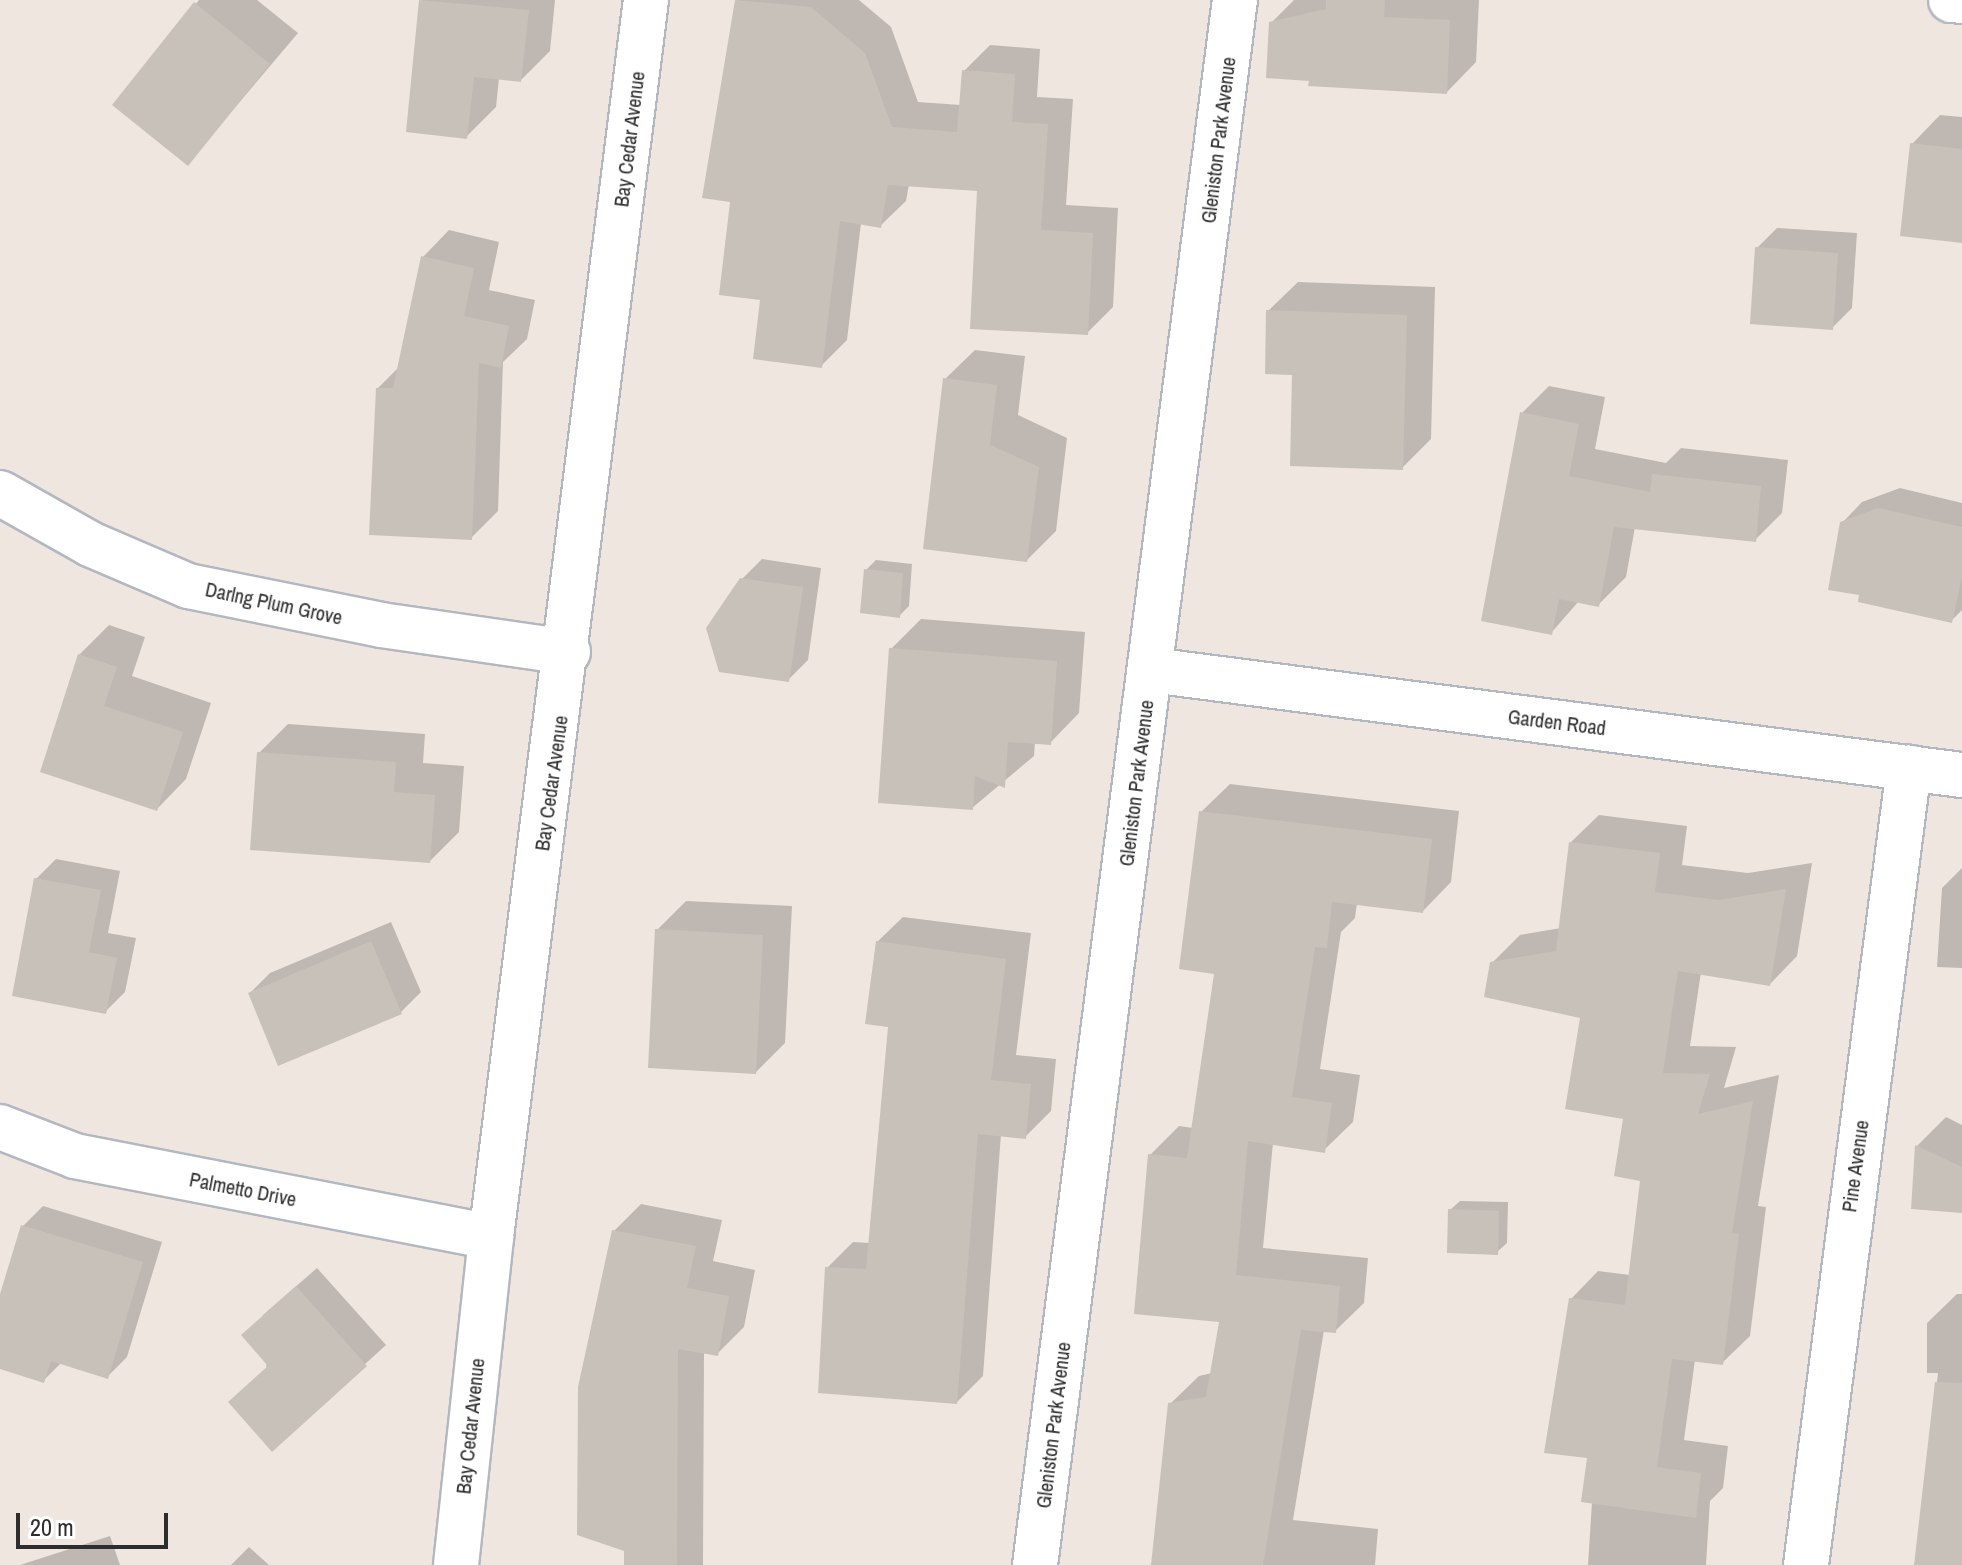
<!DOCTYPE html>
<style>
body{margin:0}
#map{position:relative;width:1962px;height:1565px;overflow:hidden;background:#efe6df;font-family:"Archivo Narrow",sans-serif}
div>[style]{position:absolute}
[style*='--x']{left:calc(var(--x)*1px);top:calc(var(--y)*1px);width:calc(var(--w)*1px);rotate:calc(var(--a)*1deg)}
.shadow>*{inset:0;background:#0003}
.building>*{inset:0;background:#c8c1ba}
.roads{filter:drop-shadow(2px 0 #b3b7c1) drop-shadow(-2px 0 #b3b7c1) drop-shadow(0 2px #b3b7c1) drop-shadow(0 -2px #b3b7c1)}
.minor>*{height:44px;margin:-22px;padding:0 22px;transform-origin:22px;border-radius:22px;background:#fff}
span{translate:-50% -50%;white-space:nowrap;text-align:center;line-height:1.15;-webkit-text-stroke:6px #fff;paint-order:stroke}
.street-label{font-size:20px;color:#2d2d2d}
.scale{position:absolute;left:16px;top:1513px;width:152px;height:36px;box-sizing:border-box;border:4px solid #2d2d2d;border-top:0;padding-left:10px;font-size:24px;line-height:28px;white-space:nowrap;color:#2d2d2d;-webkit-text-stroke:6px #fff;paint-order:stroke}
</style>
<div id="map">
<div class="shadow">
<div style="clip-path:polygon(199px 0,257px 0,298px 33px,188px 163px,115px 104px)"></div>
<div style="clip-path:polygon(421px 0,555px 0,550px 51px,521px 80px,499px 78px,496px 107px,466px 137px,408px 131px)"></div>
<div style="clip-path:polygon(737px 0,859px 0,891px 27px,918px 102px,961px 105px,964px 71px,990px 45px,1040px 49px,1037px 97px,1073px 99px,1066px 205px,1118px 208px,1113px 307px,1087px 333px,979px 189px,909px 184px,906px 201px,880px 226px,861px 223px,847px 340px,821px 366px,762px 298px,732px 201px,704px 196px)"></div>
<div style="clip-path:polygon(1294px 0,1479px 0,1476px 62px,1447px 92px,1311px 79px,1271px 23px)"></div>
<div style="clip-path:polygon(1940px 115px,1962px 117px,1962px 241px,1912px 144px)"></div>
<div style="clip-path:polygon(1777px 228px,1857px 233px,1852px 308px,1832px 328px,1757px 248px)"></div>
<div style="clip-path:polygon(449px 230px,499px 242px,489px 290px,535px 300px,527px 339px,503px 362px,498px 511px,471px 538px,378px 388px,399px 367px,423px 257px)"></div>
<div style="clip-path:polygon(1298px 282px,1435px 287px,1431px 439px,1402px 468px,1294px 373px,1268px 311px)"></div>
<div style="clip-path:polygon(975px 350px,1025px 356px,1018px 415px,1067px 438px,1056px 531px,1027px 560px,945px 379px)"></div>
<div style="clip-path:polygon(1549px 386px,1605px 397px,1595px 449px,1666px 463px,1681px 448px,1788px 460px,1782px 513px,1755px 540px,1635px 527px,1626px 577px,1598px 605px,1579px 601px,1551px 633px,1522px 413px)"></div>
<div style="clip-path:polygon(1900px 488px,1962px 503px,1962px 610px,1952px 620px,1861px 594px,1842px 523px,1862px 502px)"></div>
<div style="clip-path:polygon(762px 559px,821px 568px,808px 660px,788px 680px,741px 580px)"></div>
<div style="clip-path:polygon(876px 560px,912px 564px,909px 606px,899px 616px,866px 570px)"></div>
<div style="clip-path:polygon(921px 619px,1085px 632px,1079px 713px,1050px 743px,1035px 742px,1034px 756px,972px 808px,891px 649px)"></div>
<div style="clip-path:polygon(109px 625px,145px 637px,132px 676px,211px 703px,186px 779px,157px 809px,42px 770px,79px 655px)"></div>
<div style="clip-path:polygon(288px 724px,425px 734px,423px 763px,464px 766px,459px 832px,430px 861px,259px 753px)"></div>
<div style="clip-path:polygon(1230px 784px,1459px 811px,1451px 882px,1423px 911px,1357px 903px,1355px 918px,1341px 932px,1320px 1069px,1360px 1075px,1353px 1122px,1324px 1150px,1273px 1143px,1263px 1248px,1368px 1258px,1364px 1303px,1335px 1331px,1324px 1330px,1293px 1520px,1378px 1529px,1375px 1565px,1153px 1565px,1170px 1404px,1199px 1376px,1212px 1373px,1221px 1320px,1150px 1155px,1179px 1126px,1193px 1128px,1216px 972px,1201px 812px)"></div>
<div style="clip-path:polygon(1599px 815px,1687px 826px,1682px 865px,1748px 873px,1812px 863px,1797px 956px,1770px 984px,1701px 972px,1690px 1046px,1736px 1047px,1724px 1088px,1779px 1075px,1758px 1206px,1766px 1207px,1750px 1336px,1722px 1363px,1695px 1360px,1684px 1440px,1728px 1446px,1723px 1488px,1710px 1501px,1706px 1565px,1588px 1565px,1592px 1502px,1571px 1299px,1598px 1271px,1630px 1275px,1643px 1179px,1626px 1117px,1582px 1016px,1492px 963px,1520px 935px,1561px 928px,1571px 842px)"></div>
<div style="clip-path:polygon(56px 859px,120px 871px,108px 933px,136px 938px,125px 992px,105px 1012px,36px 879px)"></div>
<div style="clip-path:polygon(1962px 868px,1962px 968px,1937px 967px,1942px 888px)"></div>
<div style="clip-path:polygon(686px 901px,792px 906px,785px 1043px,756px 1072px,657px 930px)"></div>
<div style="clip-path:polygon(903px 917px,1031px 933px,1016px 1055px,1056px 1059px,1051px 1111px,1025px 1137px,1001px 1134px,983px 1376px,957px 1402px,827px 1268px,853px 1242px,870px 1243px,890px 1025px,877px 942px)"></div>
<div style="clip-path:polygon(391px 922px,421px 992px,401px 1012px,250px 993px,270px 973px)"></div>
<div style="clip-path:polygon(1946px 1117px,1962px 1125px,1962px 1211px,1917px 1146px)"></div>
<div style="clip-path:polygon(1460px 1201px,1508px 1202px,1507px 1243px,1497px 1252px,1450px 1210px)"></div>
<div style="clip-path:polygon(641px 1204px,722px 1220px,713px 1261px,755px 1270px,744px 1327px,717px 1354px,704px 1352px,703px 1565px,626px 1565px,614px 1231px)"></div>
<div style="clip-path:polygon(43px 1206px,162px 1242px,127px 1357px,107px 1377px,61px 1363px,44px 1380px,0 1367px,0 1301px,23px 1226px)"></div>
<div style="clip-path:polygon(317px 1268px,386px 1345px,272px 1449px,263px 1315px)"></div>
<div style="clip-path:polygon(1957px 1294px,1962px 1294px,1962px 1565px,1916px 1565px,1938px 1373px,1927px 1373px,1927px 1323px)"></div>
<div style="clip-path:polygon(110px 1536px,120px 1565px,20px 1565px)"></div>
<div style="clip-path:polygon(249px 1547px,269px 1565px,231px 1565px)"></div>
</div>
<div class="building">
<div style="clip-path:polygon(419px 0,529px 10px,521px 82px,474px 77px,467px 139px,406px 132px)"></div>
<div style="clip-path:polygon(735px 0,811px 7px,865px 53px,892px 127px,957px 132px,962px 70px,1015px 74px,1012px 122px,1048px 124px,1041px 230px,1093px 233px,1088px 335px,970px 329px,977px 191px,888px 185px,881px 228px,840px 221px,822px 368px,753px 359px,760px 300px,719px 295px,730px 202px,702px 198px)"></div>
<div style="clip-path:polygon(1326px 0,1385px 0,1384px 17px,1450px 20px,1447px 94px,1308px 86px,1309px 81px,1266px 78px,1269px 22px,1326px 9px)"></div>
<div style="clip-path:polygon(194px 2px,270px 64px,188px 166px,112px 105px)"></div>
<div style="clip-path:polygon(1910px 143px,1962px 149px,1962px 243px,1900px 236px)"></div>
<div style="clip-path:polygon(1755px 247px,1838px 253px,1833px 330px,1750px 324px)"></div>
<div style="clip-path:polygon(421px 256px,474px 268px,464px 316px,509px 326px,501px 368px,479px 363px,472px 540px,369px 535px,376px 388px,393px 388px)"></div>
<div style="clip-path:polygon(1266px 310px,1407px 315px,1403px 470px,1290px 466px,1292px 375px,1265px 374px)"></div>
<div style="clip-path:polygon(943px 378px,997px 385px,990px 445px,1039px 467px,1027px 562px,923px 549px)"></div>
<div style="clip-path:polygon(1520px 412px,1579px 424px,1569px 476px,1650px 492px,1652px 474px,1761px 486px,1756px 542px,1614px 527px,1599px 607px,1559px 599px,1552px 635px,1481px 621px)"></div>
<div style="clip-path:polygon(1878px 508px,1962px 527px,1962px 577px,1952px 623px,1858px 602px,1859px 595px,1828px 590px,1840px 522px)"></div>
<div style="clip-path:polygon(864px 569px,903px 573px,900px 618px,860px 613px)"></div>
<div style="clip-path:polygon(740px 578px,803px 587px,789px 682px,719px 672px,706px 628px)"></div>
<div style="clip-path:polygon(889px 648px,1057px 661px,1051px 745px,1008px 742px,1005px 788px,975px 776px,973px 810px,878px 803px)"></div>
<div style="clip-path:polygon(78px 654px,117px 667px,104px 706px,183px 732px,157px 811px,40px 772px)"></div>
<div style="clip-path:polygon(257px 752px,396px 762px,394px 792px,435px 795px,430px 863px,250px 850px)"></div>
<div style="clip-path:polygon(1199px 811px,1432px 839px,1423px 913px,1332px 902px,1327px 948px,1315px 947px,1292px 1097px,1332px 1103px,1325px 1153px,1248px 1141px,1236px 1275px,1340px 1286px,1336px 1333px,1301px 1330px,1263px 1565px,1151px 1565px,1168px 1403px,1206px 1397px,1219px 1322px,1134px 1314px,1148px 1154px,1187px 1158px,1214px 974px,1179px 969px)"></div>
<div style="clip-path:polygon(1569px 842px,1660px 853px,1655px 892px,1719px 900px,1786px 889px,1770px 986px,1678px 971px,1663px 1073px,1710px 1074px,1698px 1114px,1753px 1101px,1732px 1233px,1739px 1234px,1723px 1365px,1672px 1359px,1657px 1467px,1701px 1473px,1696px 1518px,1581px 1502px,1587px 1458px,1544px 1453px,1569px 1298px,1625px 1305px,1640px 1181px,1614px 1176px,1623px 1119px,1565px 1109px,1580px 1018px,1484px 997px,1490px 962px,1556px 951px)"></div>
<div style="clip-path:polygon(34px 878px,101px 890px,89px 952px,117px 958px,106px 1014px,12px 996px)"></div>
<div style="clip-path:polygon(655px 929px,763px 935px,756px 1074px,648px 1068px)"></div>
<div style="clip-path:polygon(371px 941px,402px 1014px,278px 1066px,248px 993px)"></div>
<div style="clip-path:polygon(876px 941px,1006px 959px,991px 1080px,1031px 1084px,1026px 1139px,978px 1134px,957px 1404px,818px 1393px,825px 1267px,866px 1269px,888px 1027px,865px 1024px)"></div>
<div style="clip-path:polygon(1915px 1145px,1962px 1167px,1962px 1213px,1911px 1209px)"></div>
<div style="clip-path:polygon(1448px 1209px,1499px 1211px,1498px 1255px,1447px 1253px)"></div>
<div style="clip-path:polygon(21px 1225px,143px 1262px,108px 1379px,51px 1361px,44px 1383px,0 1369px,0 1294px)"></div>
<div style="clip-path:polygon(612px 1230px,696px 1246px,687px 1288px,729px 1296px,718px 1356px,678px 1349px,677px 1565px,624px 1565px,624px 1551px,577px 1535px,578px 1387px)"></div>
<div style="clip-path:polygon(296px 1286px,367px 1366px,272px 1452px,228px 1402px,268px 1366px,241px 1335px)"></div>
<div style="clip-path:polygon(1935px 1382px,1962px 1383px,1962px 1565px,1914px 1565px)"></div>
</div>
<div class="roads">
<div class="minor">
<div style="--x:1951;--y:0;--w:11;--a:5"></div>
<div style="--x:0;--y:493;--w:103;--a:29.5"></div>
<div style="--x:90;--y:544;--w:107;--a:23.2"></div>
<div style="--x:188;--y:586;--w:197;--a:11.4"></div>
<div style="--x:381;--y:625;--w:189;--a:8.2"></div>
<div style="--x:1151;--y:670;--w:818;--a:7.38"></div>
<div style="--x:0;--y:1127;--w:80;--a:21.1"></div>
<div style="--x:75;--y:1156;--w:424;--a:11"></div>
<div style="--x:456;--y:1565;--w:330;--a:-83.9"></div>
<div style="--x:491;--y:1237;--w:1247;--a:-82.86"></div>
<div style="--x:1035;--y:1565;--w:1578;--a:-82.72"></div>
<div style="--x:1806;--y:1565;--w:804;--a:-82.64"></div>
</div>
</div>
<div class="street-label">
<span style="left:629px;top:139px;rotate:-83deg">Bay Cedar Avenue</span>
<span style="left:1218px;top:140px;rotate:-83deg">Gleniston Park Avenue</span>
<span style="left:274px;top:603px;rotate:12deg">Darlng Plum Grove</span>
<span style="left:1557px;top:722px;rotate:7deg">Garden Road</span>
<span style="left:551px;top:783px;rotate:-82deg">Bay Cedar Avenue</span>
<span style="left:1136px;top:783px;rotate:-83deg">Gleniston Park Avenue</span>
<span style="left:1855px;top:1166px;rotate:-82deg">Pine Avenue</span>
<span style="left:243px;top:1189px;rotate:11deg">Palmetto Drive</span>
<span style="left:1053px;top:1425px;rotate:-83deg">Gleniston Park Avenue</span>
<span style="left:470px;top:1426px;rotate:-84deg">Bay Cedar Avenue</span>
</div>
<div class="scale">20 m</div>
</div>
